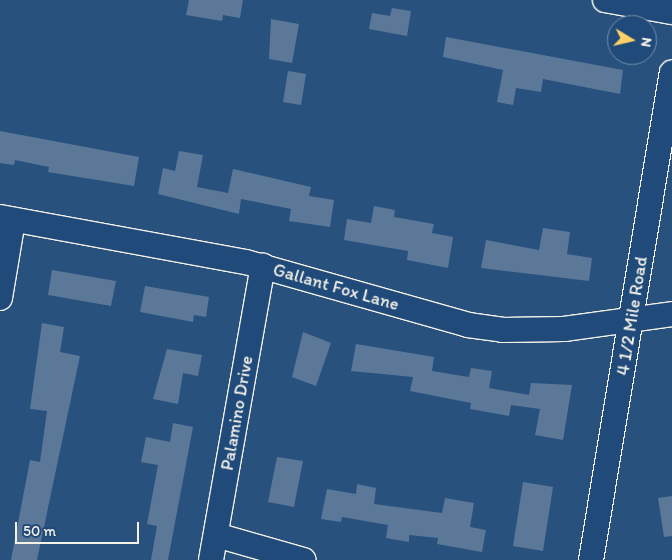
<!DOCTYPE html>
<style>
body{margin:0}
#map{position:relative;width:672px;height:560px;overflow:hidden;background:#28517e;font-family:Itim,sans-serif}
div>[style]{position:absolute}
[style*='--x']{left:calc(var(--x)*1px);top:calc(var(--y)*1px);width:calc(var(--w)*1px);rotate:calc(var(--a)*1deg)}
.building>*{inset:0;background:#5b7899}
.roads{filter:drop-shadow(1px 0 #f4f1e8) drop-shadow(-1px 0 #f4f1e8) drop-shadow(0 1px #f4f1e8) drop-shadow(0 -1px #f4f1e8)}
.minor>*{height:24px;margin:-12px;padding:0 12px;transform-origin:12px;border-radius:12px;background:#1f4a7a}
span{translate:-50% -50%;white-space:nowrap;text-align:center;line-height:1.15;-webkit-text-stroke:4px #1f4a7a;paint-order:stroke}
.street-label{font-size:18px;color:#f4f1e8}
.north{position:absolute;left:607px;top:15px;width:50px;height:50px;box-sizing:border-box;background:#1f4a7a;border:1px solid #748da6;border-radius:50%;rotate:99deg;font-size:14px;font-weight:700;line-height:20px;text-align:center;color:#f4f1e8}
.north::after{content:'';display:block;margin:auto;width:18px;height:22px;background:#ffd166;clip-path:polygon(50% 0,100% 100%,50% 72%,0 100%)}
.scale{position:absolute;left:15px;top:522px;width:124px;height:22px;box-sizing:border-box;border:2px solid #f4f1e8;border-top:0;padding-left:6px;font-size:15px;line-height:18px;white-space:nowrap;color:#f4f1e8;-webkit-text-stroke:4px #1f4a7a;paint-order:stroke}
</style>
<div id="map">
<div class="building">
<div style="clip-path:polygon(189px 0,243px 0,240px 18px,223px 15px,222px 21px,186px 15px)"></div>
<div style="clip-path:polygon(392px 8px,411px 11px,407px 36px,369px 29px,372px 13px,390px 16px)"></div>
<div style="clip-path:polygon(271px 19px,299px 24px,292px 63px,269px 59px)"></div>
<div style="clip-path:polygon(446px 37px,623px 70px,620px 94px,543px 79px,541px 92px,516px 88px,513px 105px,497px 102px,503px 70px,443px 57px)"></div>
<div style="clip-path:polygon(288px 71px,306px 74px,301px 105px,283px 102px)"></div>
<div style="clip-path:polygon(0 131px,139px 157px,134px 186px,48px 172px,49px 167px,15px 160px,14px 165px,0 163px)"></div>
<div style="clip-path:polygon(179px 151px,203px 155px,197px 187px,228px 193px,233px 169px,311px 187px,309px 196px,334px 200px,330px 227px,289px 221px,291px 209px,241px 199px,239px 214px,158px 194px,163px 168px,175px 171px)"></div>
<div style="clip-path:polygon(374px 206px,395px 210px,394px 217px,434px 224px,432px 233px,453px 237px,448px 268px,407px 260px,408px 251px,344px 240px,347px 219px,371px 223px)"></div>
<div style="clip-path:polygon(543px 228px,570px 232px,567px 254px,592px 258px,589px 281px,481px 268px,486px 240px,539px 250px)"></div>
<div style="clip-path:polygon(52px 270px,116px 281px,111px 306px,48px 295px)"></div>
<div style="clip-path:polygon(145px 286px,209px 297px,206px 317px,194px 315px,193px 322px,140px 312px)"></div>
<div style="clip-path:polygon(42px 323px,64px 327px,60px 352px,80px 356px,37px 560px,11px 560px,30px 460px,40px 462px,47px 411px,30px 409px)"></div>
<div style="clip-path:polygon(303px 332px,331px 343px,316px 386px,292px 377px)"></div>
<div style="clip-path:polygon(356px 344px,434px 357px,432px 371px,469px 377px,471px 368px,492px 371px,489px 388px,529px 395px,531px 383px,572px 385px,563px 440px,535px 435px,540px 409px,511px 405px,509px 416px,470px 409px,471px 403px,410px 391px,413px 377px,351px 371px)"></div>
<div style="clip-path:polygon(167px 349px,202px 355px,198px 376px,183px 373px,178px 404px,153px 399px)"></div>
<div style="clip-path:polygon(173px 423px,193px 427px,168px 560px,151px 560px,157px 526px,147px 524px,158px 465px,141px 462px,146px 437px,170px 442px)"></div>
<div style="clip-path:polygon(277px 457px,303px 461px,294px 507px,268px 502px)"></div>
<div style="clip-path:polygon(523px 482px,553px 487px,543px 551px,513px 546px)"></div>
<div style="clip-path:polygon(357px 484px,376px 488px,374px 504px,442px 513px,445px 498px,474px 503px,470px 527px,486px 530px,482px 552px,437px 544px,438px 538px,409px 535px,409px 542px,386px 538px,388px 525px,342px 517px,341px 522px,321px 519px,327px 489px,356px 494px)"></div>
<div style="clip-path:polygon(672px 496px,672px 536px,664px 537px,658px 498px)"></div>
</div>
<div class="roads">
<div class="minor">
<div style="--x:605;--y:0;--w:68;--a:10.2"></div>
<div style="--x:0;--y:217;--w:250;--a:10.4"></div>
<div style="--x:246;--y:262;--w:231;--a:15.8"></div>
<div style="--x:468;--y:325;--w:34;--a:8"></div>
<div style="--x:502;--y:330;--w:62;--a:-0.9"></div>
<div style="--x:564;--y:329;--w:109;--a:-7.9"></div>
<div style="--x:0;--y:298;--w:79;--a:-80.5"></div>
<div style="--x:216;--y:535;--w:91;--a:15.9"></div>
<div style="--x:211;--y:560;--w:299;--a:-80"></div>
<div style="--x:591;--y:560;--w:494;--a:-80.6"></div>
</div>
</div>
<div class="street-label">
<span style="left:336px;top:287px;rotate:16deg">Gallant Fox Lane</span>
<span style="left:632px;top:316px;rotate:-81deg">4 1/2 Mile Road</span>
<span style="left:237px;top:413px;rotate:-80deg">Palamino Drive</span>
</div>
<div class="north">N</div>
<div class="scale">50 m</div>
</div>
